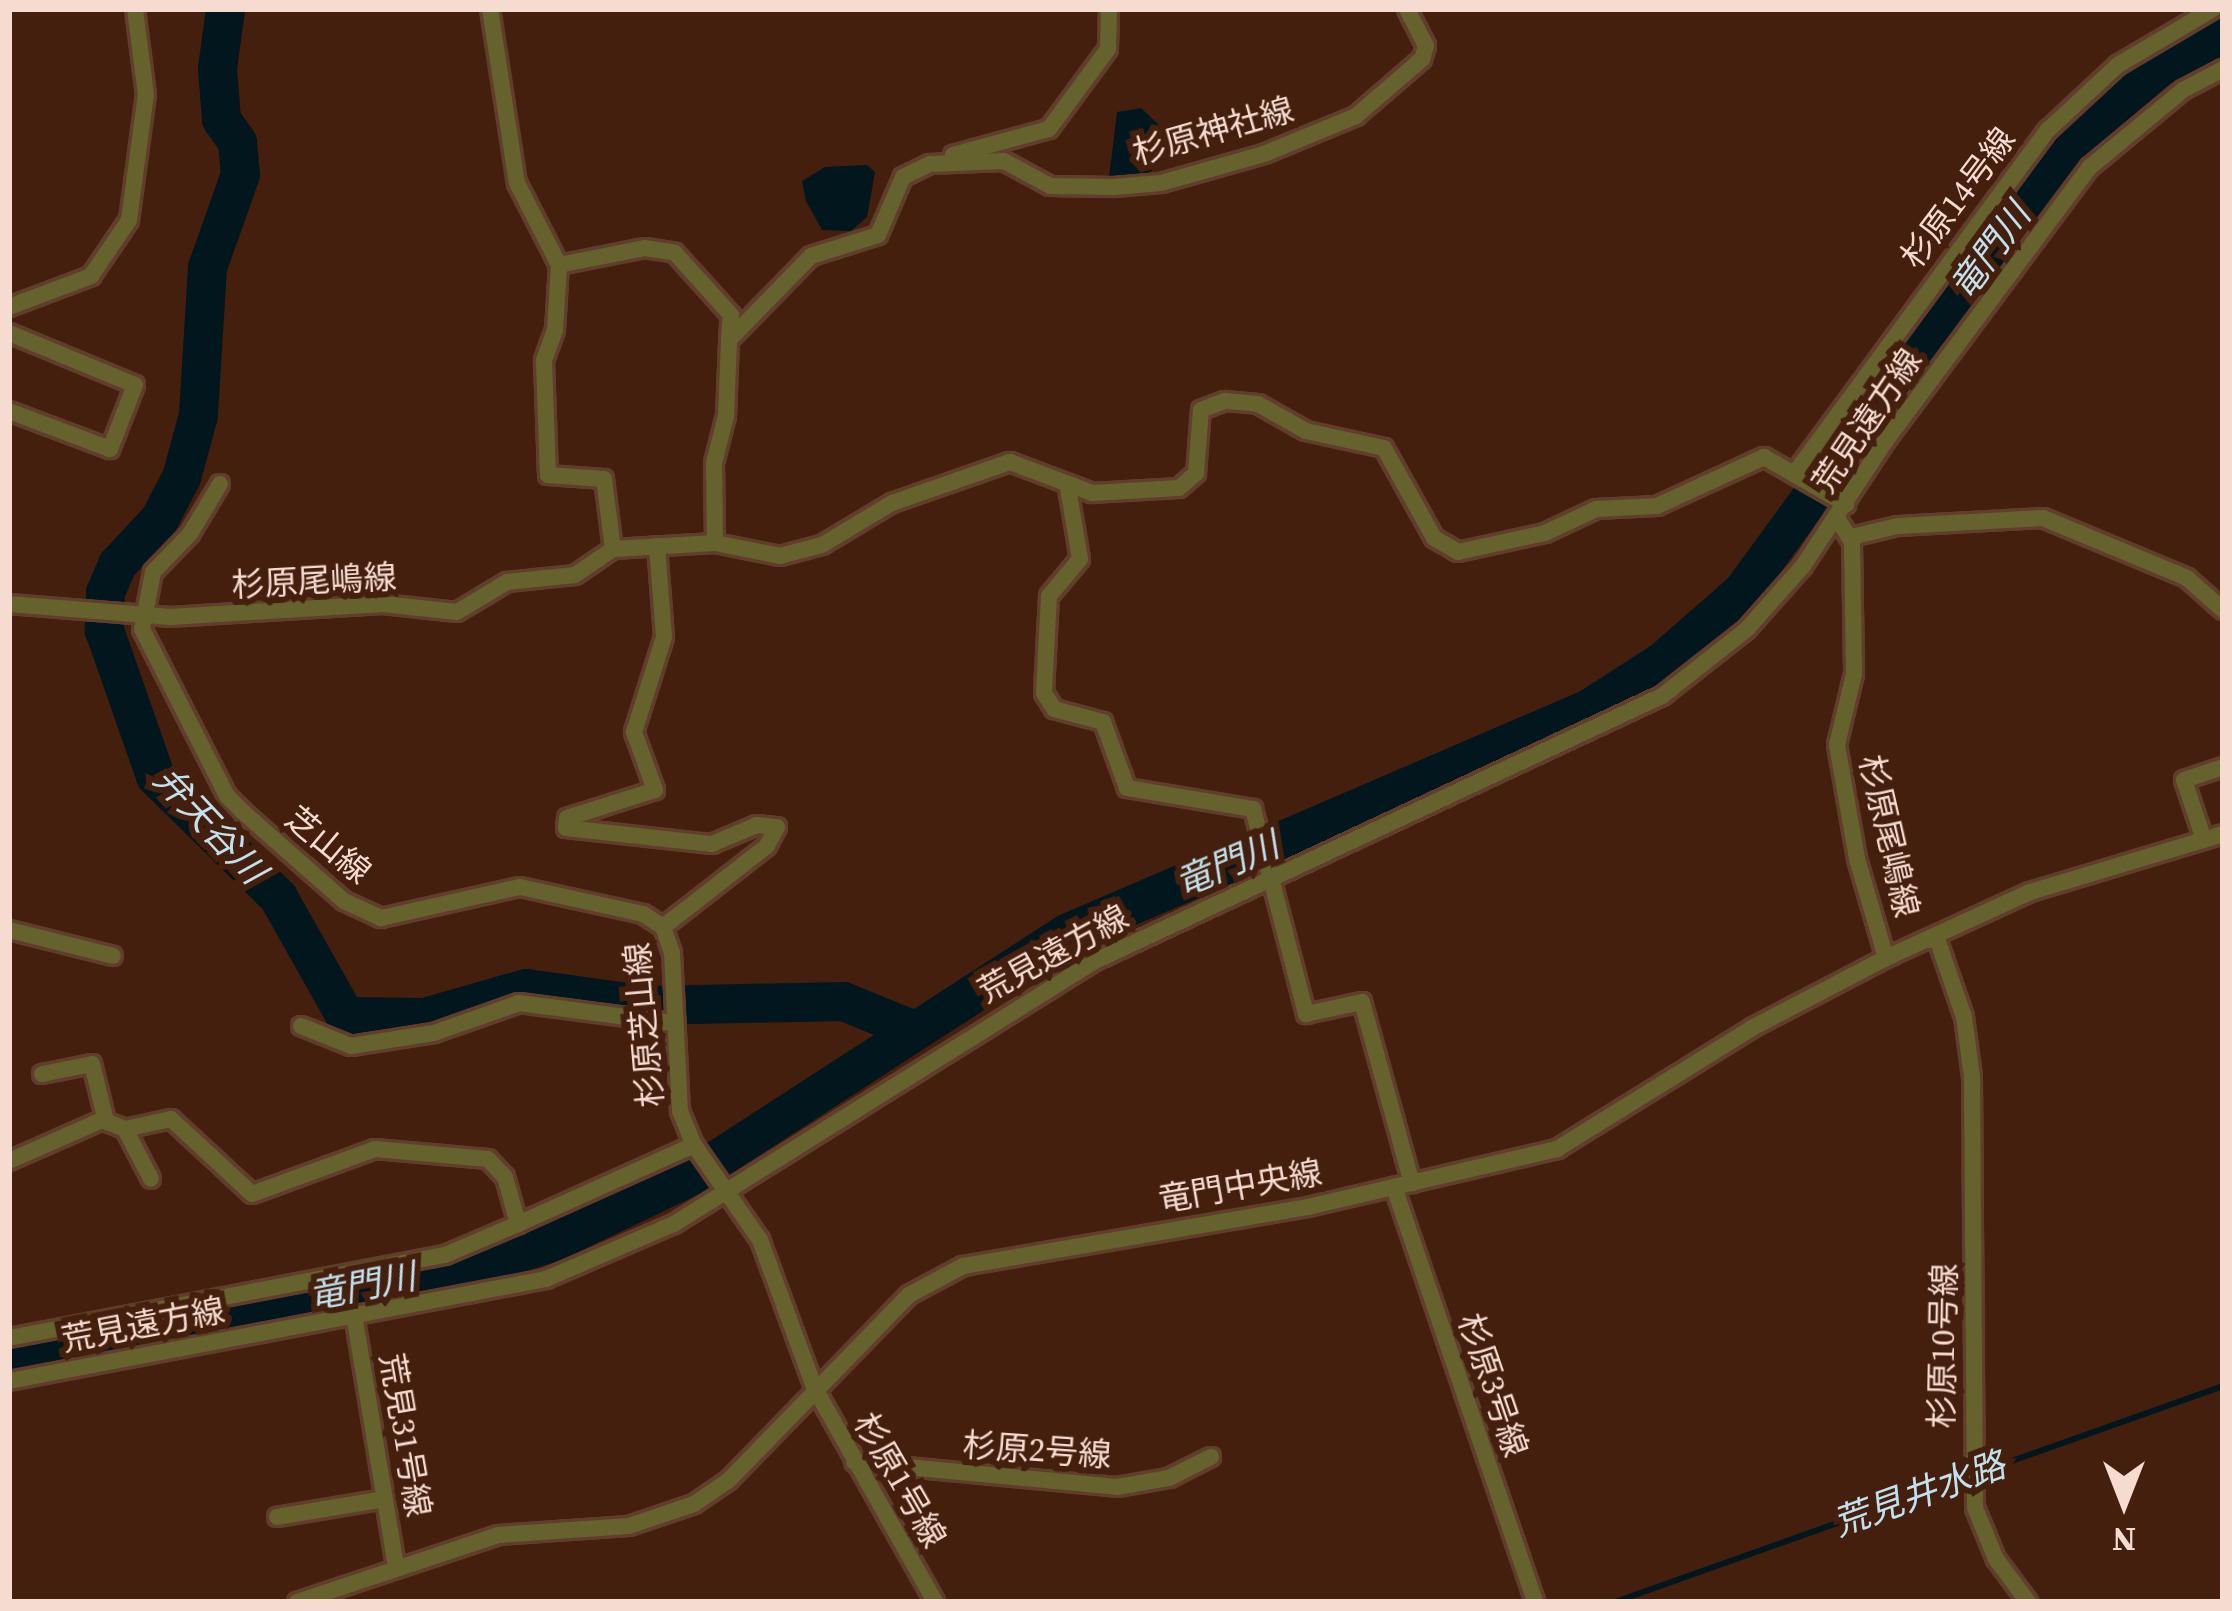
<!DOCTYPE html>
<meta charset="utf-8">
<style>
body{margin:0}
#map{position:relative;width:2232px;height:1611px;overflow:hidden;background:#451f0d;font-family:"Source Serif 4","Noto Sans JP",serif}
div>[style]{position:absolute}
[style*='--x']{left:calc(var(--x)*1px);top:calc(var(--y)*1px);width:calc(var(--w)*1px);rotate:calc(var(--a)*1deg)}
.water>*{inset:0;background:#02161e}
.stream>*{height:6px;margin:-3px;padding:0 3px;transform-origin:3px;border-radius:3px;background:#02161e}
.river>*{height:39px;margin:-19.5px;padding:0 19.5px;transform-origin:19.5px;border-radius:19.5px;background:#02161e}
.roads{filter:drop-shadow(3px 0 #613d2c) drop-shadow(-3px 0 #613d2c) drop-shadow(0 3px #613d2c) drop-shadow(0 -3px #613d2c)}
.street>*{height:16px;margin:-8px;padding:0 8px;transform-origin:8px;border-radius:8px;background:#66622e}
span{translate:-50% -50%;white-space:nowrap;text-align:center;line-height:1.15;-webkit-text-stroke:12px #451f0d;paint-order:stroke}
.street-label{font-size:33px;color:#f5dbd0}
.water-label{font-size:36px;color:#c1e1ee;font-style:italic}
.frame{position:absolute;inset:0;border:12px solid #f5dbd0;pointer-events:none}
.north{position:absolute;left:2064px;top:1443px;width:120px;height:120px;-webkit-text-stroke:9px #451f0d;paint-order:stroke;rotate:180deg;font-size:33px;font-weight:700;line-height:48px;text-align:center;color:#f5dbd0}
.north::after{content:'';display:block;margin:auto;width:42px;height:54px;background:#f5dbd0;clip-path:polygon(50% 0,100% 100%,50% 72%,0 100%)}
</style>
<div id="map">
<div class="water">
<div style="clip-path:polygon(1141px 108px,1161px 127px,1154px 169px,1141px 179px,1109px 178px,1117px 112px)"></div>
<div style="clip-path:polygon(825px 167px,867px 165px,875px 172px,867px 217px,851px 231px,822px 230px,806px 201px,802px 181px)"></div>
</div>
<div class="stream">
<div style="--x:1615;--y:1602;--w:645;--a:-19.56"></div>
</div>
<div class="river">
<div style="--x:225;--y:9;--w:60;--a:97.7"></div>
<div style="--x:217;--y:68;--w:51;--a:85.5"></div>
<div style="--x:221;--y:119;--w:28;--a:55"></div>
<div style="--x:237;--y:142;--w:32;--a:85"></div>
<div style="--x:240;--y:174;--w:99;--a:109.5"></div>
<div style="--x:207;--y:267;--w:148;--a:93.5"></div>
<div style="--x:198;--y:415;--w:64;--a:105.3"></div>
<div style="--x:181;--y:477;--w:47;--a:117.6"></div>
<div style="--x:159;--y:519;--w:62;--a:133"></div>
<div style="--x:117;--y:564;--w:30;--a:113"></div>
<div style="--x:105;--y:592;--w:38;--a:92"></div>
<div style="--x:104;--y:630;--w:155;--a:70.7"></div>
<div style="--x:155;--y:776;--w:173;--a:44.5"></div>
<div style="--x:278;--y:897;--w:137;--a:60.6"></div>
<div style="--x:345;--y:1016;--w:79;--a:0.7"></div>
<div style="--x:424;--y:1017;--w:106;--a:-15.9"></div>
<div style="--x:526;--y:988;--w:124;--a:7.9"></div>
<div style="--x:649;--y:1005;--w:194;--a:-1.2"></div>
<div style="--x:843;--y:1001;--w:77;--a:22.2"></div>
<div style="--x:9;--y:1354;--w:488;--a:-10.9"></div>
<div style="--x:488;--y:1262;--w:70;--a:-17.4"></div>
<div style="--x:555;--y:1241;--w:152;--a:-25.7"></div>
<div style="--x:692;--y:1175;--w:445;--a:-32.9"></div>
<div style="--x:1066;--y:933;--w:569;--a:-23.28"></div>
<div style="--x:1589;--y:708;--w:87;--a:-32.8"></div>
<div style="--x:1662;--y:661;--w:106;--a:-41.2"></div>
<div style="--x:1742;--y:591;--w:496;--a:-53.9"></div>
<div style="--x:2034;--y:190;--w:103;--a:-47.8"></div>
<div style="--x:2103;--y:114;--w:75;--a:-40.1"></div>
<div style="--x:2160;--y:66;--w:71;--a:-27.6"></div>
</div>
<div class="roads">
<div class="street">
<div style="--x:490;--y:9;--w:176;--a:81.2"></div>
<div style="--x:517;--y:183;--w:92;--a:62.9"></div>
<div style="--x:559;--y:265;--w:88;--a:-11.2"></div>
<div style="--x:645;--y:248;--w:30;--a:9"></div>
<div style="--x:675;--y:253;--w:84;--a:47.9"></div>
<div style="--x:731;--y:315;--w:25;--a:95"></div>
<div style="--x:953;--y:155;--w:99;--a:-15.2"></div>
<div style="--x:1049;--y:129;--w:99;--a:-53.6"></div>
<div style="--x:1108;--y:49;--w:40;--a:-88.6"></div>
<div style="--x:559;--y:265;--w:65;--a:93.5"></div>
<div style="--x:555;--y:330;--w:33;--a:110"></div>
<div style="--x:544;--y:361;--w:114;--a:88"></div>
<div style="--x:548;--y:475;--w:56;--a:4.1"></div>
<div style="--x:604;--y:479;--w:71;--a:82.7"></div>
<div style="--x:9;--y:307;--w:88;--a:-20.7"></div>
<div style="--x:91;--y:276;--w:68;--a:-55.8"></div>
<div style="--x:129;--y:220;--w:126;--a:-82.3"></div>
<div style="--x:146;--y:95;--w:87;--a:-97.3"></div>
<div style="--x:9;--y:333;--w:136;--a:22.4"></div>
<div style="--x:135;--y:385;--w:69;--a:111.3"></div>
<div style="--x:110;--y:449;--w:108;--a:-159.4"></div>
<div style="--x:1797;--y:470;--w:423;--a:-53.6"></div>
<div style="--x:2048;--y:130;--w:96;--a:-42.9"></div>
<div style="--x:2118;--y:65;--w:110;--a:-30.5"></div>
<div style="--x:220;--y:484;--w:58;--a:121"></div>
<div style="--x:190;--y:534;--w:53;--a:134.2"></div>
<div style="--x:153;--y:572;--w:58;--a:100.9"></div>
<div style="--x:142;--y:629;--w:187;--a:63"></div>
<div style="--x:227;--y:796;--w:23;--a:45"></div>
<div style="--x:243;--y:812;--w:135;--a:41.4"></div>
<div style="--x:344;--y:901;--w:41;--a:24.7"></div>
<div style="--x:381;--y:918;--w:142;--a:-12.6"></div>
<div style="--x:520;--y:887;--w:126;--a:12.4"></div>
<div style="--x:643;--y:914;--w:24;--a:33"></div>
<div style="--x:1068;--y:488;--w:72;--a:80.4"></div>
<div style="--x:1080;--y:559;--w:48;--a:130"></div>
<div style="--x:1049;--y:596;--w:97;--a:93"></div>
<div style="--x:1044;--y:693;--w:19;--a:58"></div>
<div style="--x:1054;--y:709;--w:51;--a:14.9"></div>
<div style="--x:1103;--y:722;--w:70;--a:70"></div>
<div style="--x:1127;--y:788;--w:128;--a:9.5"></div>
<div style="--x:1253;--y:809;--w:212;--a:75.5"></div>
<div style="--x:1306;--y:1014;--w:57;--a:-12.1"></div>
<div style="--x:1362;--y:1002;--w:188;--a:74.6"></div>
<div style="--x:1837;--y:518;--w:28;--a:58"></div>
<div style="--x:1852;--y:542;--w:132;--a:89.1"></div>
<div style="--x:1854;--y:674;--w:73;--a:103.5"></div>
<div style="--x:1837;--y:745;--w:116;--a:80"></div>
<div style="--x:1857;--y:859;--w:103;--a:73.7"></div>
<div style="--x:1886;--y:958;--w:8;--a:-23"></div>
<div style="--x:1851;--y:537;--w:48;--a:-13.2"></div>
<div style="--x:1898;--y:526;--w:145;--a:-3.2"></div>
<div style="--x:2043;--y:518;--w:156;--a:22.6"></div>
<div style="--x:2187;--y:578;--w:48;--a:41.6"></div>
<div style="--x:715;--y:543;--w:80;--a:-90.7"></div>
<div style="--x:714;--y:463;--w:49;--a:-75.7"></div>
<div style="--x:726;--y:416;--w:76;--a:-87.7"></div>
<div style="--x:729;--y:340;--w:117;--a:-45.7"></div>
<div style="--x:811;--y:256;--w:70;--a:-17.4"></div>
<div style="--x:878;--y:235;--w:63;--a:-66.7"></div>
<div style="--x:903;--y:177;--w:30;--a:-26"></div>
<div style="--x:930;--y:164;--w:74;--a:-2.3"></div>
<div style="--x:1004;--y:161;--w:52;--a:28.5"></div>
<div style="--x:1050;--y:186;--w:64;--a:0.9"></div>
<div style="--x:1114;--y:187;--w:47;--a:-4.9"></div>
<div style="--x:1161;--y:183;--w:107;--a:-15.7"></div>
<div style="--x:1264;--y:154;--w:100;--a:-22.4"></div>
<div style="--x:1356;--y:116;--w:87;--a:-40.8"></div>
<div style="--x:1422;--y:59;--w:14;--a:-73"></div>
<div style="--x:1426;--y:46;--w:42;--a:-117.2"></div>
<div style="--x:657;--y:546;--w:91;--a:85.6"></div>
<div style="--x:664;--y:637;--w:100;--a:107.5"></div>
<div style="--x:634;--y:732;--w:62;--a:70.1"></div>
<div style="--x:655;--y:790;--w:92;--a:162.3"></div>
<div style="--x:567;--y:818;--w:10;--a:96"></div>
<div style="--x:566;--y:828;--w:147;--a:6.3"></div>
<div style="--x:712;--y:844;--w:49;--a:-22.9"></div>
<div style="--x:757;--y:825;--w:20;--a:6"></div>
<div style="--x:777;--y:827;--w:21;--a:118"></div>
<div style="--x:767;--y:846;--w:132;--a:142.1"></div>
<div style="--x:663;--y:927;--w:28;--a:71"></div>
<div style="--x:672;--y:953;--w:158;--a:87.1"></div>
<div style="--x:680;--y:1111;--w:37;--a:68"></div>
<div style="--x:694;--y:1145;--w:116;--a:55.2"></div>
<div style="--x:760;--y:1240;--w:157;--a:69.8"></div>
<div style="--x:814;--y:1387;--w:247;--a:60.6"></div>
<div style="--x:9;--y:604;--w:162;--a:4.6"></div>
<div style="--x:170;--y:617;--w:213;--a:-3.5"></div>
<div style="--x:383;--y:604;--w:74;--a:6.2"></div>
<div style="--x:457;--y:612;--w:58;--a:-31"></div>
<div style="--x:507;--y:582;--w:68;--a:-5.9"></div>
<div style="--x:575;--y:575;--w:46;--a:-34.4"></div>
<div style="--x:613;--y:549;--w:102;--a:-3.4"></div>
<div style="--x:715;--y:543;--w:66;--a:11.3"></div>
<div style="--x:780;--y:556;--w:43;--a:-14.7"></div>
<div style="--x:822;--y:545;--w:82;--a:-31"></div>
<div style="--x:892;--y:503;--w:125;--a:-19.2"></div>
<div style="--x:1010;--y:462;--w:88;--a:20.7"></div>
<div style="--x:1092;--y:493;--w:87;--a:-3.3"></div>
<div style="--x:1179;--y:488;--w:23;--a:-41"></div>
<div style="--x:1196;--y:473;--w:63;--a:-85.5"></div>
<div style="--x:1201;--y:410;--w:26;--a:-21"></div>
<div style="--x:1225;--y:401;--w:33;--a:5"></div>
<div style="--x:1258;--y:404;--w:55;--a:29.4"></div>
<div style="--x:1306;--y:431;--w:80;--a:12.3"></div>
<div style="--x:1384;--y:448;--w:103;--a:60.9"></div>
<div style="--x:1434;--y:538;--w:28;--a:30"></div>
<div style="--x:1458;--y:552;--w:89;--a:-12.3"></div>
<div style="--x:1545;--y:533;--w:56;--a:-25.2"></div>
<div style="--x:1596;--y:509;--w:61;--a:-2.8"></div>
<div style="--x:1657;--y:506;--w:118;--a:-24.6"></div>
<div style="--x:1764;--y:457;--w:95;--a:29.8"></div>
<div style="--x:2204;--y:840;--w:63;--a:-108.4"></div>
<div style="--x:2184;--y:780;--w:41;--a:-18.4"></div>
<div style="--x:9;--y:930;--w:107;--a:14"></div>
<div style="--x:1928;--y:940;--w:9;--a:-27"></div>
<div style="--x:1936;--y:936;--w:86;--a:70.9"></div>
<div style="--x:1964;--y:1017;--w:61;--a:82.4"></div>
<div style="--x:1972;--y:1077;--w:431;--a:89.6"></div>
<div style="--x:1975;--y:1508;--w:55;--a:67.6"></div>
<div style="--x:1996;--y:1559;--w:54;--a:53.3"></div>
<div style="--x:301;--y:1026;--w:54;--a:21.8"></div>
<div style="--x:351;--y:1046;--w:84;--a:-8.9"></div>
<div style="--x:434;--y:1033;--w:90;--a:-19.4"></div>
<div style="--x:519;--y:1003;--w:155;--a:7.4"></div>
<div style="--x:42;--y:1074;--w:51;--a:-11.3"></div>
<div style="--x:92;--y:1064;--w:59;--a:76.2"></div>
<div style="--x:125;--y:1129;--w:56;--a:62.5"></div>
<div style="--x:9;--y:1161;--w:102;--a:-23.8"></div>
<div style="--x:102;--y:1120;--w:25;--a:21"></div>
<div style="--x:125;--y:1129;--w:47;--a:-12.3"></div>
<div style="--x:171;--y:1119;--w:110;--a:42.8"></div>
<div style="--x:252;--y:1194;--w:131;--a:-20.1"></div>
<div style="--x:375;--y:1149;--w:113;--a:5.1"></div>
<div style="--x:488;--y:1159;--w:25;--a:47"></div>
<div style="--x:505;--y:1177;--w:49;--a:74.5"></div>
<div style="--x:518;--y:1224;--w:193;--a:-24.2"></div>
<div style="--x:1394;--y:1187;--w:438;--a:71.2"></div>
<div style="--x:354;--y:1315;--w:254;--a:80.5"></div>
<div style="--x:9;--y:1338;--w:444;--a:-10.8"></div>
<div style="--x:445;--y:1255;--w:79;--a:-23"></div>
<div style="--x:9;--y:1381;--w:547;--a:-10.75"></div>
<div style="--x:546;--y:1279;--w:139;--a:-23.3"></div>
<div style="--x:674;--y:1224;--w:494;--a:-32"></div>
<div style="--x:1093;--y:962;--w:628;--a:-25.06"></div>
<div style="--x:1662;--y:696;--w:108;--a:-38.2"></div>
<div style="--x:1747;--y:629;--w:84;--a:-48.4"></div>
<div style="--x:1803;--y:566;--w:147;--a:-56.6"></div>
<div style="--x:1884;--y:443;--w:344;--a:-53.3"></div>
<div style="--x:2090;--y:167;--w:121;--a:-39.6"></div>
<div style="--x:2183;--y:90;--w:45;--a:-27.7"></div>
<div style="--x:854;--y:1462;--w:264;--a:5.4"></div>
<div style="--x:1117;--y:1487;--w:53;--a:-9.8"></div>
<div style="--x:1169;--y:1478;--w:47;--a:-26.6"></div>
<div style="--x:277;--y:1517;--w:109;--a:-9.5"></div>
<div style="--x:297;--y:1602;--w:212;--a:-18.4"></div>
<div style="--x:498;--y:1535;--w:131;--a:-3.9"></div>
<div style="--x:629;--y:1526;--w:69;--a:-18.7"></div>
<div style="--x:694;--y:1504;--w:42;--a:-34.4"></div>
<div style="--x:729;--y:1480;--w:258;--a:-45.8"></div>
<div style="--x:909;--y:1295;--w:61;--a:-28.2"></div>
<div style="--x:963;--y:1266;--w:350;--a:-9.7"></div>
<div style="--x:1308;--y:1207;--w:256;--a:-13.1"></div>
<div style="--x:1557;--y:1149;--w:229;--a:-31.8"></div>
<div style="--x:1752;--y:1028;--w:151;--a:-27.6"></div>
<div style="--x:1886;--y:958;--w:158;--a:-24.6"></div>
<div style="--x:2030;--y:892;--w:202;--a:-16.7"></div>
</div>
</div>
<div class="street-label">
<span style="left:1213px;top:131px;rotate:-16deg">杉原神社線</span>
<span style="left:1958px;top:198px;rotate:-53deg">杉原14号線</span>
<span style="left:1867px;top:421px;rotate:-56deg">荒見遠方線</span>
<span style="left:314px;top:581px;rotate:-3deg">杉原尾嶋線</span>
<span style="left:1889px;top:836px;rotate:77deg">杉原尾嶋線</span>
<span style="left:328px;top:845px;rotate:40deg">芝山線</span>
<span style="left:1053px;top:954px;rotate:-29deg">荒見遠方線</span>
<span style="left:644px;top:1025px;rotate:-95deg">杉原芝山線</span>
<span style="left:1240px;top:1186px;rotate:-10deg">竜門中央線</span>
<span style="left:143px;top:1325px;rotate:-11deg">荒見遠方線</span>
<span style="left:1943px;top:1346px;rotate:-89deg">杉原10号線</span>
<span style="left:1493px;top:1385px;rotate:71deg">杉原3号線</span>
<span style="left:405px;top:1435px;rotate:80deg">荒見31号線</span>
<span style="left:1037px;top:1450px;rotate:4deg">杉原2号線</span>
<span style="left:900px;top:1480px;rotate:60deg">杉原1号線</span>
</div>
<div class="water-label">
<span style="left:1990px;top:251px;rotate:-54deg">竜門川</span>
<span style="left:210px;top:825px;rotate:47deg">弁天谷川</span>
<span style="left:1227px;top:864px;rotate:-23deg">竜門川</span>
<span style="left:362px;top:1286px;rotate:-11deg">竜門川</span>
<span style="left:1919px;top:1494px;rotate:-20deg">荒見井水路</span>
</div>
<div class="frame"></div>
<div class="north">N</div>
</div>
